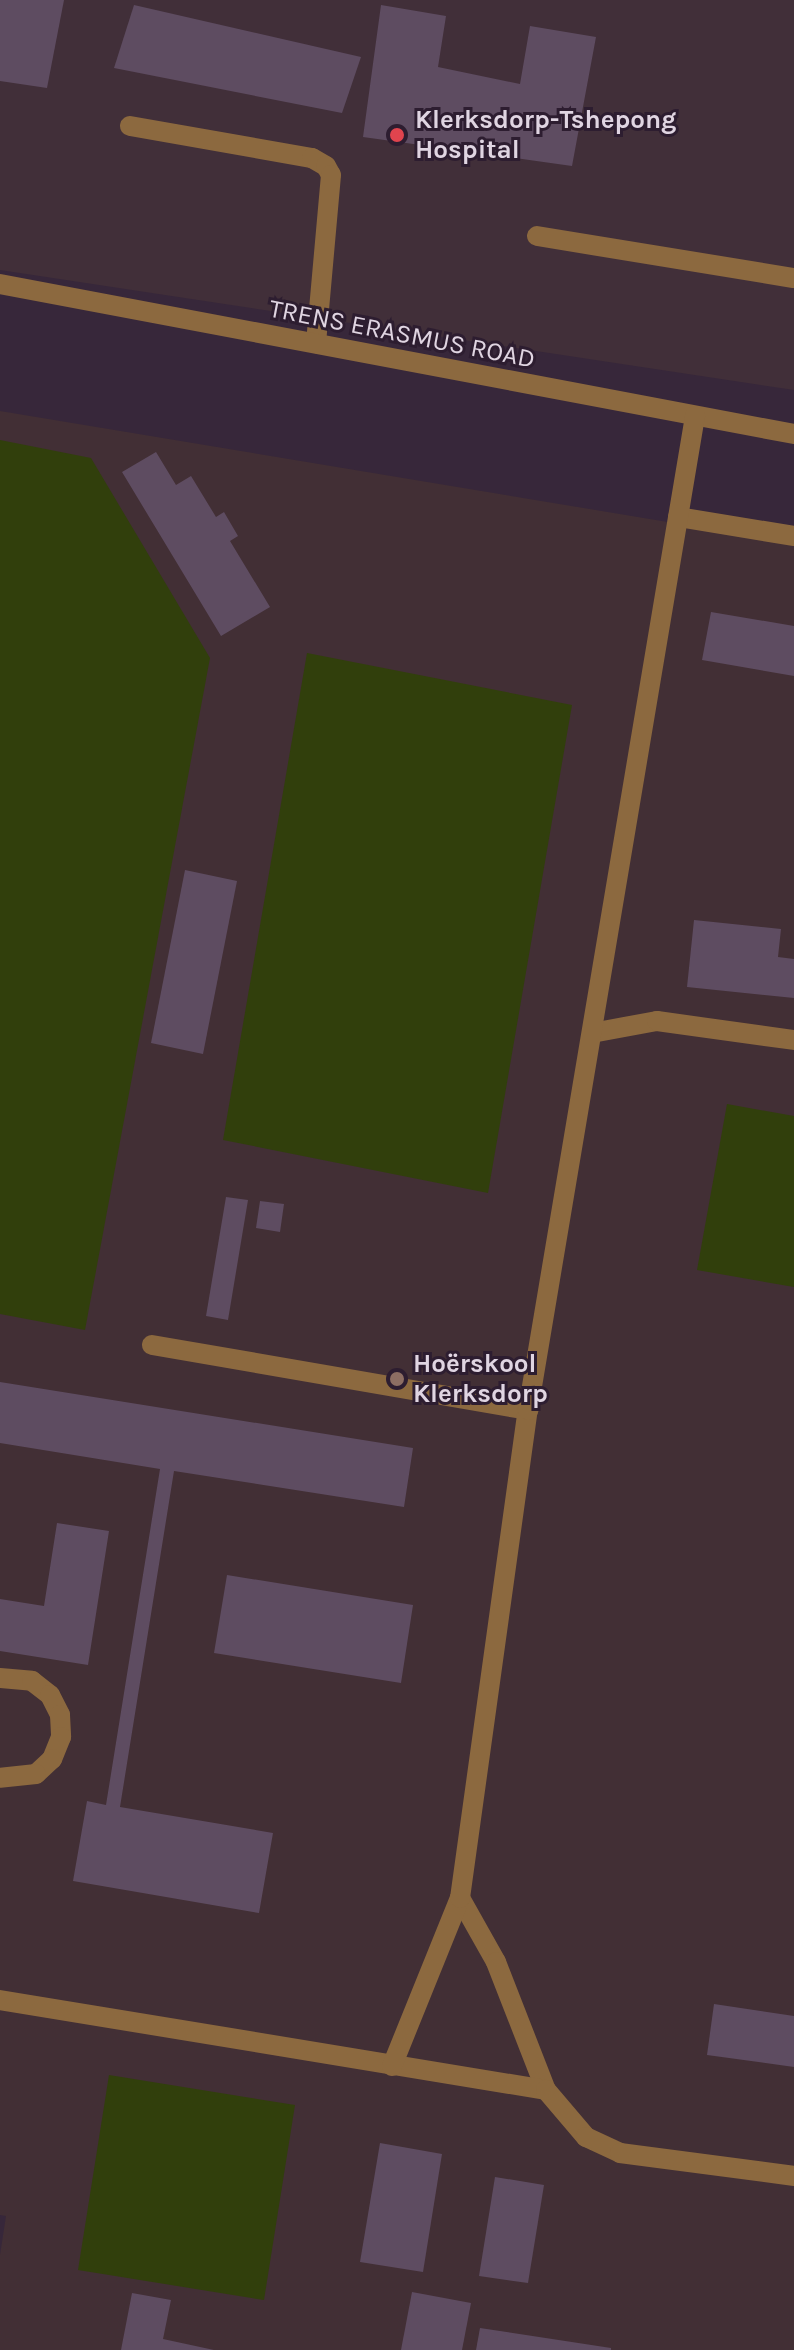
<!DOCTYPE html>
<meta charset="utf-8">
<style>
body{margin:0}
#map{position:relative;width:794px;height:2350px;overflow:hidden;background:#37273a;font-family:Karla,sans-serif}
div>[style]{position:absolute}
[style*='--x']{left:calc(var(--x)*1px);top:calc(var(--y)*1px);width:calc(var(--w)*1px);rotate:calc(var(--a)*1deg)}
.education>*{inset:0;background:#422f35}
.medical>*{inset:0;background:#412f39}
.green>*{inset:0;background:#313f0c}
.building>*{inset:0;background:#5e4c61}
.minor>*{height:20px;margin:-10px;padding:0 10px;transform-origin:10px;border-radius:10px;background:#8c693f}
.dots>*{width:22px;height:22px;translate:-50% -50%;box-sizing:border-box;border:4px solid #2d1d30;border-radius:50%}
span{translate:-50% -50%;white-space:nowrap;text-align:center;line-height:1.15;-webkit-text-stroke:6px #2d1d30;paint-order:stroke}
.poi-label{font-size:26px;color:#e0d5e2;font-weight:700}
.left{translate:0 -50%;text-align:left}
.street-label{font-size:26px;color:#e0d5e2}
</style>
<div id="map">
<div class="education">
<div style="clip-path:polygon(0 411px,794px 543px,794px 2350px,0 2350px,0 2255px,6px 2216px,0 2215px)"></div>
</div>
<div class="medical">
<div style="clip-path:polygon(0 0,794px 0,794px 390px,0 270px)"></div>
</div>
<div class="green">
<div style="clip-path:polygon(0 440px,91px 458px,210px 658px,85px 1330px,0 1314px)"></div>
<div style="clip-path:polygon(307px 653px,572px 705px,488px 1193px,223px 1140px)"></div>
<div style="clip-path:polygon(727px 1104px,794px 1116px,794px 1287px,697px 1270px)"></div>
<div style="clip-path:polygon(109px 2075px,295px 2105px,264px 2300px,78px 2270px)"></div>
</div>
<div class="building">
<div style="clip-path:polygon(0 0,64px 0,47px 88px,0 81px)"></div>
<div style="clip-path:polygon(134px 5px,361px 57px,342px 113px,114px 68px)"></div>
<div style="clip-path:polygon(381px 5px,446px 16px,438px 67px,520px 84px,530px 26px,596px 37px,572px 166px,363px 137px)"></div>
<div style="clip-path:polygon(156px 452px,176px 485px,191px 476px,216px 517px,224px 512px,238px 536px,230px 541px,270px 607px,221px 636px,122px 472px)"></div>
<div style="clip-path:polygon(711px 612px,794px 626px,794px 676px,702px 660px)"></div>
<div style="clip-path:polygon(185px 870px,237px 881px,203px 1054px,151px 1043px)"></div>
<div style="clip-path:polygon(694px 920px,781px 929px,778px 957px,794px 959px,794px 998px,687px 987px)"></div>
<div style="clip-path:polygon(226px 1197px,248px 1200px,228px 1320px,206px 1316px)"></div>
<div style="clip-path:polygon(260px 1201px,284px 1204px,280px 1232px,256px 1228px)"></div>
<div style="clip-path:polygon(0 1382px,413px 1448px,404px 1507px,174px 1471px,120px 1807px,273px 1833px,259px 1913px,73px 1881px,87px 1801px,106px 1805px,160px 1469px,0 1443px)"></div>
<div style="clip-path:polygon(57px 1523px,109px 1531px,88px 1665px,0 1651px,0 1599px,44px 1606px)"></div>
<div style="clip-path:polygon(227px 1575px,413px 1605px,401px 1683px,214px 1653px)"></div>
<div style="clip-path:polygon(714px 2004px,794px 2016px,794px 2067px,707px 2055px)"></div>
<div style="clip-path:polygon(380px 2143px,442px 2154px,423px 2272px,360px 2262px)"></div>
<div style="clip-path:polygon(495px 2177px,544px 2185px,528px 2283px,479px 2276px)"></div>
<div style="clip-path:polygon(412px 2292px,471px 2303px,462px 2350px,401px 2350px)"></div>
<div style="clip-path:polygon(132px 2293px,171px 2300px,163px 2339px,214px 2350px,121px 2350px)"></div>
<div style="clip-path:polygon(480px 2328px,611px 2348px,611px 2350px,476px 2350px)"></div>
</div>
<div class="minor">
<div style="--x:130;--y:126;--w:185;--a:10"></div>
<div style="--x:312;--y:158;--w:16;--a:30"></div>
<div style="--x:326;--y:166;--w:10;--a:61"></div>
<div style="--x:331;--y:175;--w:169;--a:95.1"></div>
<div style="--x:537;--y:236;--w:260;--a:9.3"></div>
<div style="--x:0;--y:284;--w:808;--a:10.7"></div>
<div style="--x:678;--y:517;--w:118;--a:9.3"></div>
<div style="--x:592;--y:1033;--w:66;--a:-10.5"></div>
<div style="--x:657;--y:1021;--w:138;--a:7.9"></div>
<div style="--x:152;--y:1345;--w:382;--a:9.8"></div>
<div style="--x:0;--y:1678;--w:32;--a:5"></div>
<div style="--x:32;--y:1681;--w:23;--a:38"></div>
<div style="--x:50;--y:1695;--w:22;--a:63"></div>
<div style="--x:60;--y:1715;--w:22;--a:87"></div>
<div style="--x:61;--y:1737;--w:24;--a:112"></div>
<div style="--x:52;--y:1759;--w:22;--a:137"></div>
<div style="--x:36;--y:1774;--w:36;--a:174"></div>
<div style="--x:460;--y:1898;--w:73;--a:60.6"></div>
<div style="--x:496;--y:1962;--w:137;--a:68.7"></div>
<div style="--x:0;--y:2000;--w:553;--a:9.36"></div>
<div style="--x:546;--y:2090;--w:62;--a:49.6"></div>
<div style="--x:586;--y:2137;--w:38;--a:25"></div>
<div style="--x:620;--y:2153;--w:176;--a:7.5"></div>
<div style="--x:392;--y:2066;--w:181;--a:-68"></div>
<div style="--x:460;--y:1898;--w:493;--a:-82.1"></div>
<div style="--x:528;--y:1410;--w:1008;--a:-80.46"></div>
</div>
<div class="dots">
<div style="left:397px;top:135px;background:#e0444e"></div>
<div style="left:397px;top:1379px;background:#8d6e63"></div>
</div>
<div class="poi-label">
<span class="left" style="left:415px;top:135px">Klerksdorp-Tshepong<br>Hospital</span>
<span class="left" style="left:413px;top:1379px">Hoërskool<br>Klerksdorp</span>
</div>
<div class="street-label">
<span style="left:402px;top:334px;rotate:11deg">TRENS ERASMUS ROAD</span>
</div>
</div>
